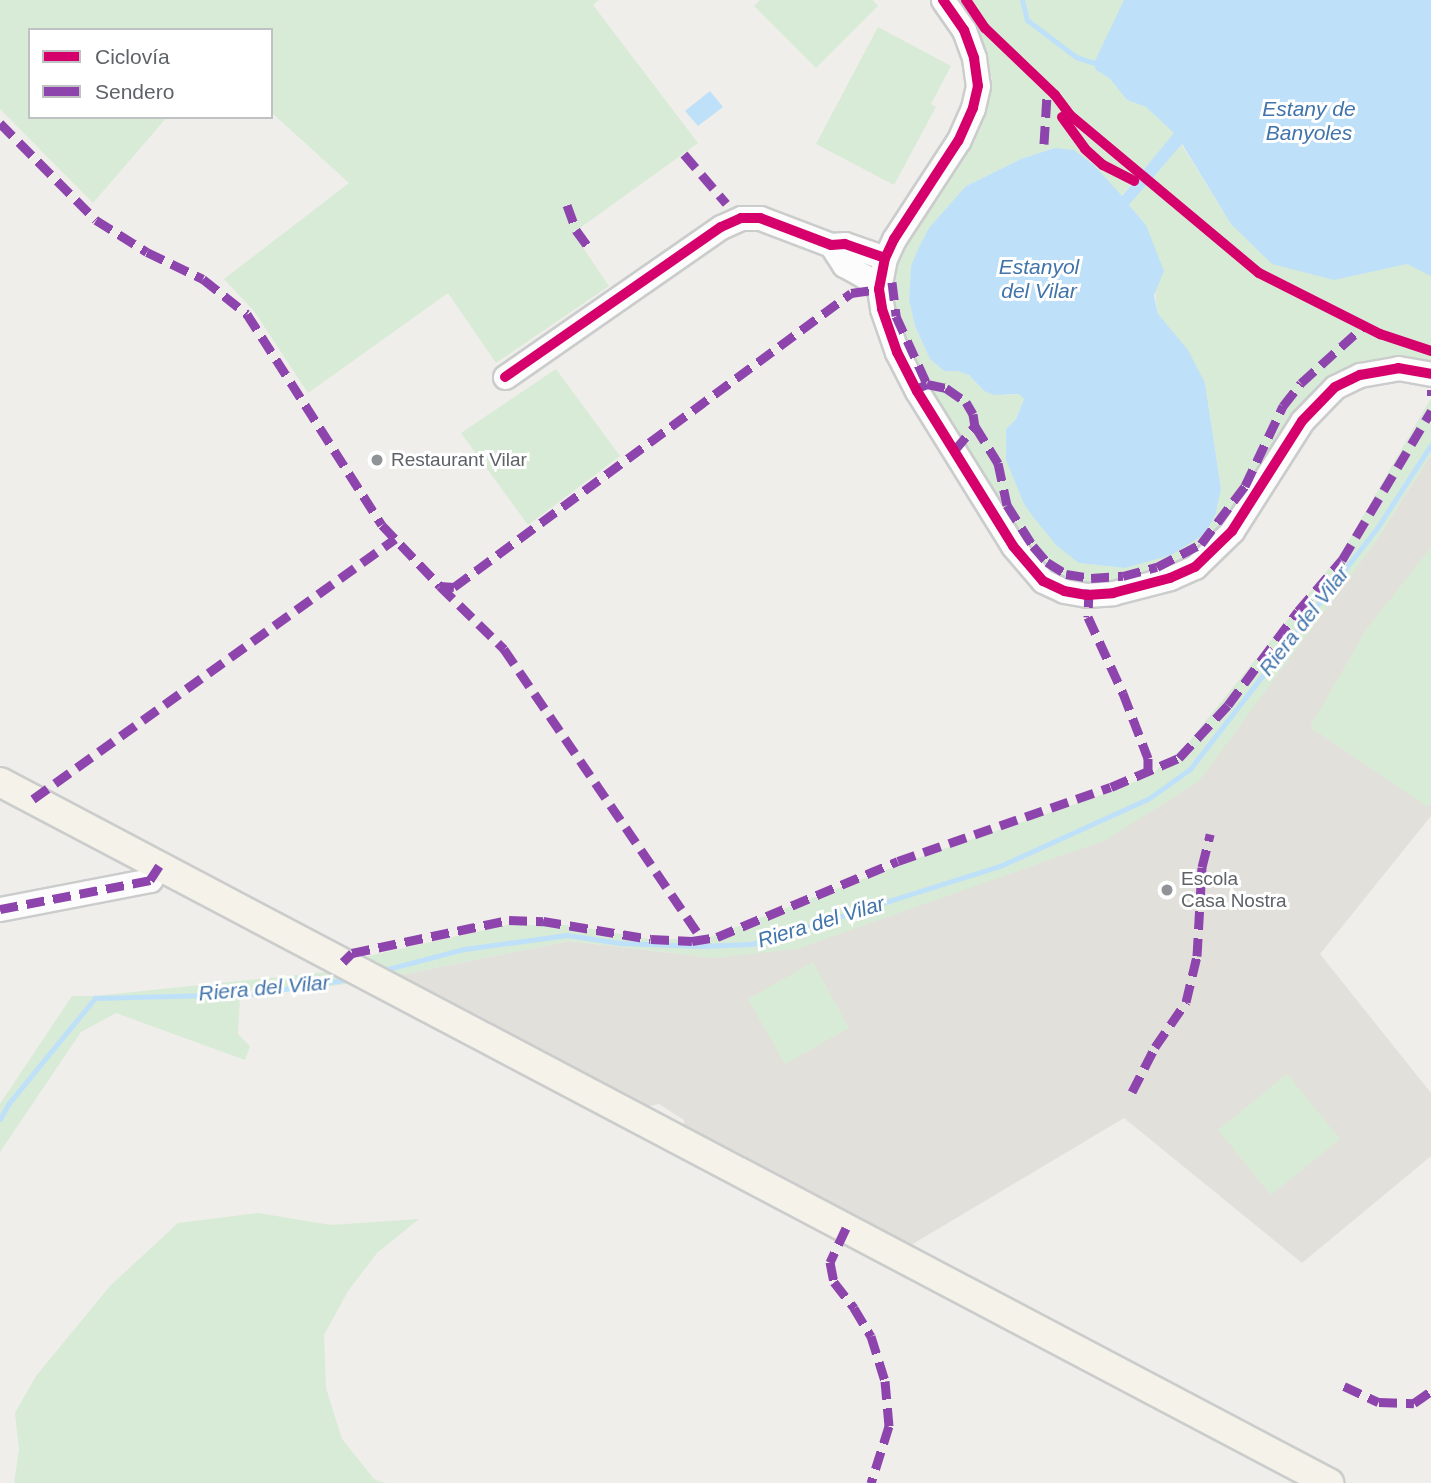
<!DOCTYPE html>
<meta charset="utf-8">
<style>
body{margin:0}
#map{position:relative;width:1431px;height:1483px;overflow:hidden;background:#efeeea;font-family:Helvetica,sans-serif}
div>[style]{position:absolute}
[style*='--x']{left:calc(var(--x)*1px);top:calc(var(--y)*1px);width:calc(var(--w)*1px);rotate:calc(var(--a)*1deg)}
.education>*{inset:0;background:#e2e0da}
.green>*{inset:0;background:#d8ebd6}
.water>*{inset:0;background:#bfe0f9}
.stream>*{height:5px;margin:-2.5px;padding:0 2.5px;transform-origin:2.5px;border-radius:2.5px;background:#bfe0f9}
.roads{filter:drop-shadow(2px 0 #cbcccc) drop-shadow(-2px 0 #cbcccc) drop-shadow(0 2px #cbcccc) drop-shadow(0 -2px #cbcccc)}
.minor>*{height:23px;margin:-11.5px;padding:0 11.5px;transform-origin:11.5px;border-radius:11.5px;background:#fdfcfc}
.major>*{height:28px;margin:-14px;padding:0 14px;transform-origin:14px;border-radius:14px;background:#f4f2e9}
.quiet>*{height:9px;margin-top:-4.5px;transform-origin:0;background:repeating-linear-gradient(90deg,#8e44ad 0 18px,transparent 0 27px)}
.cycleway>*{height:10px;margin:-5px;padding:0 5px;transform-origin:5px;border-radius:5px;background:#d6006c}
.dots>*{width:19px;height:19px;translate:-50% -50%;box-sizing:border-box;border:4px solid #fff;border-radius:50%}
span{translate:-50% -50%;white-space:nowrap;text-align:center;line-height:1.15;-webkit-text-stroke:6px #fff;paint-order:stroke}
.poi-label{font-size:19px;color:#5f6368}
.left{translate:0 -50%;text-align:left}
.water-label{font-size:21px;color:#4174aa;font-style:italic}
.legend{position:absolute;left:28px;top:28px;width:245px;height:91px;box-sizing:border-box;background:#fff;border:2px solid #bfc1c3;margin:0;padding:9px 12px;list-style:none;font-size:21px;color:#5f6368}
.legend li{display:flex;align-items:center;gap:14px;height:35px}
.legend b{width:35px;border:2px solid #bfc1c3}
</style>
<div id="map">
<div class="education">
<div style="clip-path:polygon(1431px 455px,1431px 816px,1320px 954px,1431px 1093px,1431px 1156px,1302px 1263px,1124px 1118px,906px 1248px,684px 1131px,684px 1120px,659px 1104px,641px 1108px,389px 977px,569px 941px,715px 958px,1106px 840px,1372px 547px)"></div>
</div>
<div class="green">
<div style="clip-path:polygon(0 0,599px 0,593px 5px,698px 143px,573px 233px,609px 286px,496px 363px,448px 293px,308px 393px,254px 311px,224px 279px,349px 183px,271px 112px,271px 30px,30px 30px,30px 117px,167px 117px,93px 203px,0 109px)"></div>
<div style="clip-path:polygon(760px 0,873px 0,878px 6px,816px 68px,754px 6px)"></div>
<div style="clip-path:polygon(955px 0,1141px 0,1096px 70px,1110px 79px,1127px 100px,1146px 107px,1175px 133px,1121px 196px,1094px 165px,1054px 148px,1021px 159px,966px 186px,911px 266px,909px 300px,915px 326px,930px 359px,944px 371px,957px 371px,969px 375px,984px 391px,1008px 395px,1019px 394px,1024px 399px,1016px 419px,1006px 429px,1079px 563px,1125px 568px,1216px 513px,1221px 489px,1205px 383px,1158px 314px,1146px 225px,1129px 205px,1181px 144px,1223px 211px,1431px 250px,1431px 366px,1364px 365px,1234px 510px,1211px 540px,1190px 557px,1155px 572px,1109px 583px,1081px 583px,1057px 578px,1038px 563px,932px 401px,892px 315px,892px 276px,900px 252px,978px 123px,992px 78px,984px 46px)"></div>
<div style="clip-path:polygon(878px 27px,951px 66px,931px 104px,936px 107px,894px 185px,816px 144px)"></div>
<div style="clip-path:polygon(556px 369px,620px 456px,528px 525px,461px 433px)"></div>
<div style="clip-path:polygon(1431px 398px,1431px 455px,1372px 547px,1199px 781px,1106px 840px,797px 949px,715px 958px,569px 941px,389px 977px,351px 960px,507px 925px,570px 925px,648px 939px,705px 939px,923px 856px,1107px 793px,1151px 775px,1188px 743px,1343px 551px)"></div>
<div style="clip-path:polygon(1431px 547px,1431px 803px,1428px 807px,1310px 727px,1366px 630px)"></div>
<div style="clip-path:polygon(813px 962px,849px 1028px,785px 1064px,748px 999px)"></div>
<div style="clip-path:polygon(335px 971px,356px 983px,240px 996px,238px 1034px,250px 1046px,245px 1060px,116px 1013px,81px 1032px,0 1152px,0 1104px,72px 996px,94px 996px)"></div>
<div style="clip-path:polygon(1287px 1074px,1340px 1139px,1271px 1195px,1218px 1130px)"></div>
<div style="clip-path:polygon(258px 1213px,331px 1225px,419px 1219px,377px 1253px,348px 1291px,324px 1335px,326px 1388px,342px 1439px,374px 1479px,385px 1483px,14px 1483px,19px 1449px,15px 1413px,36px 1376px,110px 1286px,178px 1223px)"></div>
</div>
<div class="water">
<div style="clip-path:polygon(1124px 0,1431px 0,1431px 276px,1407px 264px,1334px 280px,1272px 264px,1231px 224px,1182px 144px,1129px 205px,1146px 225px,1164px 271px,1154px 295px,1158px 314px,1188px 350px,1205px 383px,1221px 489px,1216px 513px,1205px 534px,1171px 555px,1125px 568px,1079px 563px,1057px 546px,1034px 518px,1024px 504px,1006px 460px,1006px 429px,1016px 419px,1024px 399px,1019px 394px,994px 395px,984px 391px,969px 375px,957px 371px,944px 371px,930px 359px,915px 326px,909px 300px,911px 266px,919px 247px,929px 228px,966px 186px,1021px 159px,1054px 148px,1074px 150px,1094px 165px,1122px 196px,1174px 133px,1146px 107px,1127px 100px,1110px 79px,1096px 70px,1094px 63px)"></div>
<div style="clip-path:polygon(710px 91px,723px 107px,698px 126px,685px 111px)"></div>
</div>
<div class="stream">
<div style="--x:1022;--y:0;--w:21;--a:76"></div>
<div style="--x:1027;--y:20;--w:61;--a:37.1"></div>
<div style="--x:1076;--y:57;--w:19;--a:18"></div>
<div style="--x:380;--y:971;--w:87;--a:-14.7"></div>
<div style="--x:464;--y:949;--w:104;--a:-7.7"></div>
<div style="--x:567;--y:935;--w:54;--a:8.6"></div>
<div style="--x:620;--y:943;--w:79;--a:2.2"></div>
<div style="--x:699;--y:946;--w:53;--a:-2.2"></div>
<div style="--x:752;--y:944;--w:260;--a:-17.5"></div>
<div style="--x:1000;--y:866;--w:162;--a:-24.4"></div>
<div style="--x:1148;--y:799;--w:52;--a:-35.5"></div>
<div style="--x:1190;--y:769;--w:305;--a:-52.2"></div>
<div style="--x:1377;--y:528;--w:99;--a:-57"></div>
<div style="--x:0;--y:1119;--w:18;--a:-61"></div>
<div style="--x:9;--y:1103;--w:136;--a:-50.7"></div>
<div style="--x:95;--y:998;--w:157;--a:-1.5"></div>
<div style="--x:252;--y:994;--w:99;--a:-8.7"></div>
</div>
<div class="roads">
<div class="minor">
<div style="--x:943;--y:0;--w:37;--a:55"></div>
<div style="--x:964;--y:30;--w:30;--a:70"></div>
<div style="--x:974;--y:58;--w:28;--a:82"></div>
<div style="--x:978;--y:86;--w:23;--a:103"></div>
<div style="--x:973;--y:108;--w:36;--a:114"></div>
<div style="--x:958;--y:141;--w:117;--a:123.1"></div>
<div style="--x:894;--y:239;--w:21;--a:115"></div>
<div style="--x:885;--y:258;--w:32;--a:101"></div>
<div style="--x:879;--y:289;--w:20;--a:81"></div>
<div style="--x:882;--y:309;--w:46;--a:70.8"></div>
<div style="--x:897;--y:352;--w:44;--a:62.9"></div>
<div style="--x:917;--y:391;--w:182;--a:58.2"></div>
<div style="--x:1013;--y:546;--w:46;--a:49.4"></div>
<div style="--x:1043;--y:581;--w:23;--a:25"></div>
<div style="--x:1064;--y:591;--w:23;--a:10"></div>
<div style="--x:1087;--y:595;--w:26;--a:-4"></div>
<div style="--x:1113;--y:593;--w:59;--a:-14.7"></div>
<div style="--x:1170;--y:578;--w:27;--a:-24"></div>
<div style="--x:1195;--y:567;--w:52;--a:-44.2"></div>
<div style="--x:1232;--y:531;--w:130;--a:-57.5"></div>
<div style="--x:1302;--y:421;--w:47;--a:-45.9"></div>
<div style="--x:1335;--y:387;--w:28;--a:-26"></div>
<div style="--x:1360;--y:375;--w:39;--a:-10"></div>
<div style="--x:1398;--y:368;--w:34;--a:10"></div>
<div style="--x:831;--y:245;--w:24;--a:57"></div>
<div style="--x:844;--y:265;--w:23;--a:29"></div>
<div style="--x:864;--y:276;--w:20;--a:41"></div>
<div style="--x:505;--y:377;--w:263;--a:-34.8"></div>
<div style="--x:721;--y:227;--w:22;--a:-24"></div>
<div style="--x:741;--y:218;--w:19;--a:0"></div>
<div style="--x:760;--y:218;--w:76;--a:20.8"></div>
<div style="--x:831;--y:245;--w:14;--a:-4"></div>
<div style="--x:845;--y:244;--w:42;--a:19.3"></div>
<div style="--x:0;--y:909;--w:153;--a:-10.9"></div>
<div style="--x:150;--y:880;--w:17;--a:-57"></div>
</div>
<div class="major">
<div style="--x:0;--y:782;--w:1503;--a:27.81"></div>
</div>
</div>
<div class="quiet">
<div style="--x:0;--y:123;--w:136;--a:45.3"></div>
<div style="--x:96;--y:220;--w:60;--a:32.1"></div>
<div style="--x:147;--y:252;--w:62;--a:25.7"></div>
<div style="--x:203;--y:279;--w:56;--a:38.5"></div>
<div style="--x:247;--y:314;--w:250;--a:57.4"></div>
<div style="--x:382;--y:525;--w:84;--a:46.4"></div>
<div style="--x:440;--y:586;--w:14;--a:4"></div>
<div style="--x:454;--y:587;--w:494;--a:-36.5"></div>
<div style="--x:851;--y:293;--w:28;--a:-8"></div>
<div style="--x:1044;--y:144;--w:49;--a:-86.5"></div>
<div style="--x:684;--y:154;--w:65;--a:49.4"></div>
<div style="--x:567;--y:205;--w:27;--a:70"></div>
<div style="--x:576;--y:230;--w:24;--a:54"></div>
<div style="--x:892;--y:282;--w:34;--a:83"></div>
<div style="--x:896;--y:316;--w:75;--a:65.5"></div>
<div style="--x:916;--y:389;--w:12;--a:-24"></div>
<div style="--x:927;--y:384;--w:19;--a:12"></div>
<div style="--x:946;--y:388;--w:24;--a:35"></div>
<div style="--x:966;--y:402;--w:14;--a:60"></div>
<div style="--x:973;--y:414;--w:12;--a:81"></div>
<div style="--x:975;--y:426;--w:44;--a:58.1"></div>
<div style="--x:998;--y:463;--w:43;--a:77.9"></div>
<div style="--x:1007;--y:505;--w:49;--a:57.6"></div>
<div style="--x:1033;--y:546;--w:21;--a:49"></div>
<div style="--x:1047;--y:562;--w:22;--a:32"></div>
<div style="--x:1066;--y:574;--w:25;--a:9"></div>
<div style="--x:1091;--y:578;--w:32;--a:-4"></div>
<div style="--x:1123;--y:576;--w:35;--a:-15"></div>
<div style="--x:1157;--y:567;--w:50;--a:-27.6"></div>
<div style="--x:1201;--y:544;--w:73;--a:-52.8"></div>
<div style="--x:1245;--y:486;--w:89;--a:-64.6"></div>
<div style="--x:1283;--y:406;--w:29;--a:-52"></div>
<div style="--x:1301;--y:383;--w:86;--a:-42.2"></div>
<div style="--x:1431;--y:389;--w:6;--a:90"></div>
<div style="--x:954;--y:451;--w:33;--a:-50"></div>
<div style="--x:440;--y:586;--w:90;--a:44.5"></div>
<div style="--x:504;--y:649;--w:351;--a:55.7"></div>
<div style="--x:1089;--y:589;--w:28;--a:92"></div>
<div style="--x:1088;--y:617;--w:84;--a:65.3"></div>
<div style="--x:1123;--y:693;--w:70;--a:69"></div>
<div style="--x:1148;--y:758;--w:14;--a:90"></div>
<div style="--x:33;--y:799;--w:446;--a:-35.7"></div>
<div style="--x:0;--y:909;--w:153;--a:-10.9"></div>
<div style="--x:150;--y:880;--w:17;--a:-57"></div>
<div style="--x:343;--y:962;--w:13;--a:-45"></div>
<div style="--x:352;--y:953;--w:160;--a:-11.9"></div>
<div style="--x:509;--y:920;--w:34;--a:2"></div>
<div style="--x:543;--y:921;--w:109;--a:9.5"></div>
<div style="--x:651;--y:939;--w:41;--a:2.8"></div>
<div style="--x:692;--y:941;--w:25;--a:-9"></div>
<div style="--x:717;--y:937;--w:196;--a:-22.8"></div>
<div style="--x:898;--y:861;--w:225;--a:-19.2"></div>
<div style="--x:1111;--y:787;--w:74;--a:-23.1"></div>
<div style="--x:1179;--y:758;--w:72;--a:-47.2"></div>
<div style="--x:1228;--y:705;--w:117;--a:-53.3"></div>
<div style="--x:1298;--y:611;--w:67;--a:-49.2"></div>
<div style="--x:1342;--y:560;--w:174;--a:-59.1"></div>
<div style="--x:1132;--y:1092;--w:51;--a:-62.9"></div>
<div style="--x:1155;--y:1047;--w:55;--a:-55.4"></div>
<div style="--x:1186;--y:1002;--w:47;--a:-76.6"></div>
<div style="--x:1197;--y:956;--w:89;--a:-86.8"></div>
<div style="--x:1202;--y:867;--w:34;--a:-76"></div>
<div style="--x:846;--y:1228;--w:38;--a:115"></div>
<div style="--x:830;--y:1262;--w:20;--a:79"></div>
<div style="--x:834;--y:1282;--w:33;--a:52"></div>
<div style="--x:854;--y:1308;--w:33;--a:59"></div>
<div style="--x:871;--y:1336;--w:47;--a:72.7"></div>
<div style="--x:885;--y:1381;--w:45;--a:84.9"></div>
<div style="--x:889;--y:1426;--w:60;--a:107.5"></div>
<div style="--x:1344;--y:1386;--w:38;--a:25"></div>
<div style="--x:1379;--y:1402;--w:35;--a:2"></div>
<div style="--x:1414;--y:1403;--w:21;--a:-35"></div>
</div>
<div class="cycleway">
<div style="--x:943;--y:0;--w:37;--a:55"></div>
<div style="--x:964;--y:30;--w:30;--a:70"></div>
<div style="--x:974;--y:58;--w:28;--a:82"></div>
<div style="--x:978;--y:86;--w:23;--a:103"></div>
<div style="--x:973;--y:108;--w:36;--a:114"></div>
<div style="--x:958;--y:141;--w:117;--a:123.1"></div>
<div style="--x:894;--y:239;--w:21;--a:115"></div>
<div style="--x:885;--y:258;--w:32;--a:101"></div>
<div style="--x:879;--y:289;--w:20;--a:81"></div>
<div style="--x:882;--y:309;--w:46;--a:70.8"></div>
<div style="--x:897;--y:352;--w:44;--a:62.9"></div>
<div style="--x:917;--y:391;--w:182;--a:58.2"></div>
<div style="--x:1013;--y:546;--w:46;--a:49.4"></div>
<div style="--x:1043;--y:581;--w:23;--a:25"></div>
<div style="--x:1064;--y:591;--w:23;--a:10"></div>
<div style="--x:1087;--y:595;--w:26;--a:-4"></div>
<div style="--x:1113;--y:593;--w:59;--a:-14.7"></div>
<div style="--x:1170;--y:578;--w:27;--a:-24"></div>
<div style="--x:1195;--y:567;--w:52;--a:-44.2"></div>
<div style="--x:1232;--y:531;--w:130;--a:-57.5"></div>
<div style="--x:1302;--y:421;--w:47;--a:-45.9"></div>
<div style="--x:1335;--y:387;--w:28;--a:-26"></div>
<div style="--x:1360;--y:375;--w:39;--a:-10"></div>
<div style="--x:1398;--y:368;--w:34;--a:10"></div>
<div style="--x:966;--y:0;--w:34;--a:56"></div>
<div style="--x:985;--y:28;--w:97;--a:43.7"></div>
<div style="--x:1055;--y:95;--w:25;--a:53"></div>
<div style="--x:1070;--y:115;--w:246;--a:39.9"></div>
<div style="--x:1259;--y:273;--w:136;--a:26.8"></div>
<div style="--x:1380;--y:334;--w:54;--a:18.4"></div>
<div style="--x:1062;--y:117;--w:39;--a:54"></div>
<div style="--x:1085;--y:149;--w:24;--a:42"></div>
<div style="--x:1103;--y:165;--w:35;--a:27"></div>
<div style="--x:505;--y:377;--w:263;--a:-34.8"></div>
<div style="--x:721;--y:227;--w:22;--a:-24"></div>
<div style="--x:741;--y:218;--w:19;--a:0"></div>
<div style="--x:760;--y:218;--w:76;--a:20.8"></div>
<div style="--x:831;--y:245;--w:14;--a:-4"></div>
<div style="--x:845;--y:244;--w:42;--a:19.3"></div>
</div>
<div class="dots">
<div style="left:377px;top:460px;background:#919496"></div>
<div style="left:1167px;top:890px;background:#919496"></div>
</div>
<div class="poi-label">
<span class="left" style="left:391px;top:460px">Restaurant Vilar</span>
<span class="left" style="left:1181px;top:890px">Escola<br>Casa Nostra</span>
</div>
<div class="water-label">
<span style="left:1309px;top:121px">Estany de<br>Banyoles</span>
<span style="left:1039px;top:279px">Estanyol<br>del Vilar</span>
<span style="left:1304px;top:621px;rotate:-52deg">Riera del Vilar</span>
<span style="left:821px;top:922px;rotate:-17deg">Riera del Vilar</span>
<span style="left:264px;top:988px;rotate:-5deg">Riera del Vilar</span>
</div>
<ul class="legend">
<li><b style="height:9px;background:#d6006c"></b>Ciclovía</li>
<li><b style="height:9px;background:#8e44ad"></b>Sendero</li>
</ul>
</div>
